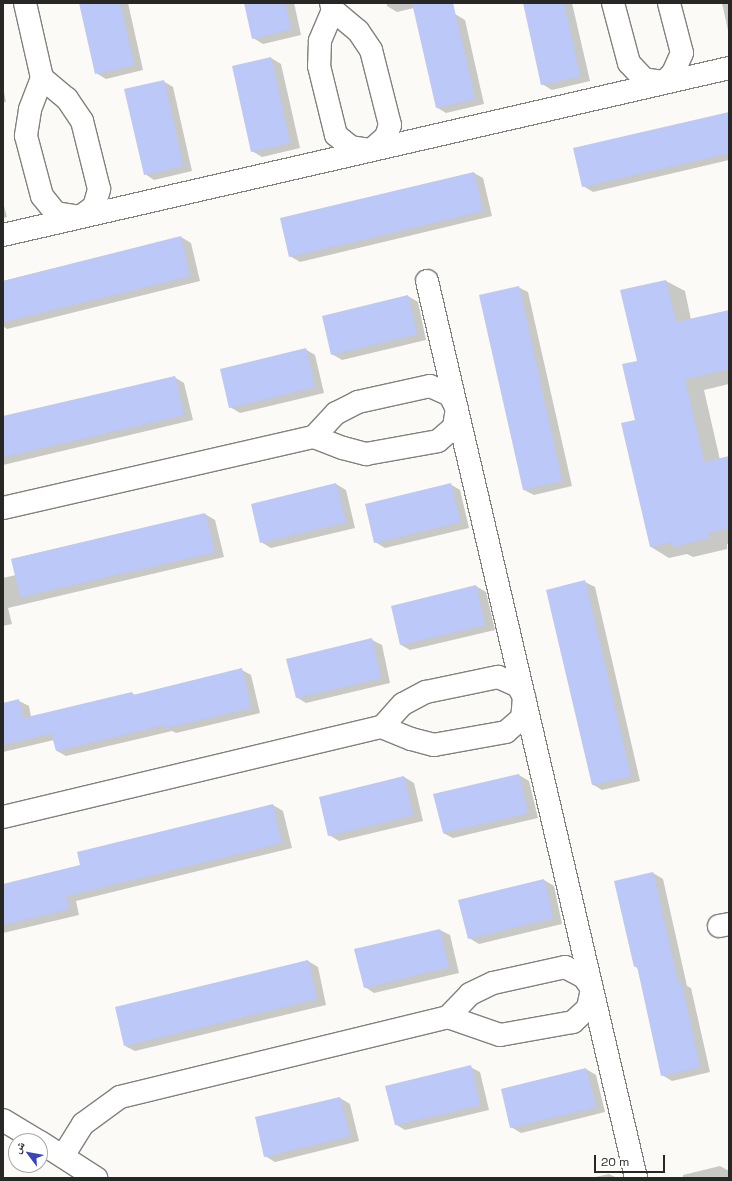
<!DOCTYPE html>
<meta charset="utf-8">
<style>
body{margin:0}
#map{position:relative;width:732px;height:1181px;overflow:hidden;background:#fbfaf6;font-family:"Space Grotesk","Noto Naskh Arabic",sans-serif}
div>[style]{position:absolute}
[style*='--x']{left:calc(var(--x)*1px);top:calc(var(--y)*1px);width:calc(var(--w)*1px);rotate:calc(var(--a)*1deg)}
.shadow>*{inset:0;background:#0003}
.building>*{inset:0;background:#bbc8f8}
.roads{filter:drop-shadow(1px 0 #81817d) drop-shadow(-1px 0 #81817d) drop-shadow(0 1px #81817d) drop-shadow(0 -1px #81817d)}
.minor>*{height:22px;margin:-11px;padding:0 11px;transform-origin:11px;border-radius:11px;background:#fff}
span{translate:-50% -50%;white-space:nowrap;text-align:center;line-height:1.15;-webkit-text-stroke:3px #fff;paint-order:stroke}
.frame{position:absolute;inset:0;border:4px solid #272725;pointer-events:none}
.north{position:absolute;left:8px;top:1133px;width:40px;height:40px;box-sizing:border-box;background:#fff;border:1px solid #a9a9a8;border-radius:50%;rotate:302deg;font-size:11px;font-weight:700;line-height:16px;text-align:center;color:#272725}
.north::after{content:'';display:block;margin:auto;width:14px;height:18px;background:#3a45b8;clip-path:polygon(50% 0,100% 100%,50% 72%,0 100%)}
.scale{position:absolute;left:594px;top:1155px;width:71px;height:18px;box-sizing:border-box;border:2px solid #272725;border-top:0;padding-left:5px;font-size:12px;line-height:14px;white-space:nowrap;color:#272725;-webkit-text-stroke:3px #fff;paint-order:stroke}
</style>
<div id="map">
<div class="shadow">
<div style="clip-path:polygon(80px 3px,128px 3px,143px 70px,106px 79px,96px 73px)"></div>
<div style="clip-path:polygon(245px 3px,294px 3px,301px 35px,263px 44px,253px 38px)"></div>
<div style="clip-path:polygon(387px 3px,435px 3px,397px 12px,387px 6px)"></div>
<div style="clip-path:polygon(524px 3px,572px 3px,590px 81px,552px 90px,542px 84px)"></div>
<div style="clip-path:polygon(722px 3px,729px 3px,729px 35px)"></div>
<div style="clip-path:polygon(455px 14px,465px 20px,484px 104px,446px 113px,436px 107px)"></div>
<div style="clip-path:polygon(271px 58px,281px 64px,300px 148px,262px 157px,252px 151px)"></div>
<div style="clip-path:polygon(163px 81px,173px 87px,192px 171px,154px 180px,145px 174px)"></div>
<div style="clip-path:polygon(3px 88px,6px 102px,3px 102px)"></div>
<div style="clip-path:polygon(729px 112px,729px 160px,593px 192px,583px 186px)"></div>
<div style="clip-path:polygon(474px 173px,483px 178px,492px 216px,300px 262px,290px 256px)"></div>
<div style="clip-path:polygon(3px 202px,7px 217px,3px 218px)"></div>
<div style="clip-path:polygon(181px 237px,191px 243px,200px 281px,7px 329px,3px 326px,3px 281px)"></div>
<div style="clip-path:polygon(666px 281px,685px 291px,691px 320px,729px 311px,729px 384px,704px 390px,720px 460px,729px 458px,729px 543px,727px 544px,727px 549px,693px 557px,687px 554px,669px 558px,651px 547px,636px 420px,638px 362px)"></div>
<div style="clip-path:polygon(518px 287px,528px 292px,572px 486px,534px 495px,524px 490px)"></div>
<div style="clip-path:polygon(408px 296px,418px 302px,426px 340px,342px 360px,332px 354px)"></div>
<div style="clip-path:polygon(305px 349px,315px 355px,324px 393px,240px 413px,230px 407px)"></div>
<div style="clip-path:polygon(174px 377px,184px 383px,193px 420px,3px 465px,3px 418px)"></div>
<div style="clip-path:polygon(336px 484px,346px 490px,355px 528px,271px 548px,261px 542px)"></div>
<div style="clip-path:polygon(450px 484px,460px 490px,469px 528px,385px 548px,375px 542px)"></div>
<div style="clip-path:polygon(205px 514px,215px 520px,224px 557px,8px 608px,12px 624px,3px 626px,3px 578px,16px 575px,12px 559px)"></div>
<div style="clip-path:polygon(585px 582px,595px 587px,640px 781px,602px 790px,592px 784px)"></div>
<div style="clip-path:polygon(476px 586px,486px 592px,495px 630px,410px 650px,401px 645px)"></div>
<div style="clip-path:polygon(372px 640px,382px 645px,390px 683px,306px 703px,296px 697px)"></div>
<div style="clip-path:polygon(242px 670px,251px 675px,260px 713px,176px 733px,172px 731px,66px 756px,57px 751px,54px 740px,3px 752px,3px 704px,19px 701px,29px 706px,31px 717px,132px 693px,135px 695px)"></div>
<div style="clip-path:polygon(519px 775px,529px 781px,538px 818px,453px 838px,443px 833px)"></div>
<div style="clip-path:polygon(404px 777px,414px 783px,423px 821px,339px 841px,329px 835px)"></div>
<div style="clip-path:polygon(273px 805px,283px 811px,292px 848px,76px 901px,79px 915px,3px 933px,3px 885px,81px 866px)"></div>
<div style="clip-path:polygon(653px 873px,663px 879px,687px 986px,691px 988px,710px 1072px,672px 1081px,662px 1075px,638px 969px,635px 966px)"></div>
<div style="clip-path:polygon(544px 880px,554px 886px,562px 924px,479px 944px,469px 938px)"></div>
<div style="clip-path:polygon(440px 930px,450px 935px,459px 973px,374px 993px,365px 987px)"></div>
<div style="clip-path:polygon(308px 961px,318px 967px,326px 1005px,135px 1051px,125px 1046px)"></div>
<div style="clip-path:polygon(470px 1067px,480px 1072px,489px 1110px,405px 1130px,395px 1124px)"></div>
<div style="clip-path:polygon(586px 1069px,596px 1075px,605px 1112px,521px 1133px,511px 1127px,503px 1089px)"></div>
<div style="clip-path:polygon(340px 1098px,350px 1104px,359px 1141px,275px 1162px,265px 1156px)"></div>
<div style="clip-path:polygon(720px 1166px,729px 1171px,729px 1178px,683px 1178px,683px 1175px)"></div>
<div style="clip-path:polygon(609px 1174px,617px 1178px,591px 1178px)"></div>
</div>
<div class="building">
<div style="clip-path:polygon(79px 3px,120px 3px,134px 65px,95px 74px)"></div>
<div style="clip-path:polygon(244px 3px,285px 3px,291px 29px,252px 39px)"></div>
<div style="clip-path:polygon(412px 3px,453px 3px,475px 99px,436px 108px)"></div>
<div style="clip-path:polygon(523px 3px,564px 3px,580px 76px,541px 85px)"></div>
<div style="clip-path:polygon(271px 57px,290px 143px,251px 152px,232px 66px)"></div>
<div style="clip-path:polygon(164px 80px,183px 166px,144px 175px,124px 89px)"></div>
<div style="clip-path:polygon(729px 112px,729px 153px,582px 187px,573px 148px)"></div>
<div style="clip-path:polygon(474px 172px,483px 211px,289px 257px,280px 218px)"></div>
<div style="clip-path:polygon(181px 236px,190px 276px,3px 322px,3px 281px)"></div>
<div style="clip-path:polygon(666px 280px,676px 322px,729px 310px,729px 369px,685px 379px,704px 462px,729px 456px,729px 528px,708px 533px,709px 538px,673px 547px,672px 542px,650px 547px,621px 423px,635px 420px,622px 364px,637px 361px,620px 290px)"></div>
<div style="clip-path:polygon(519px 286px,562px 481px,523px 490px,479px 295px)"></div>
<div style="clip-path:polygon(408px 295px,417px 334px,331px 355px,322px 316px)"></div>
<div style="clip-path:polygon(306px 348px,315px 387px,229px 408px,220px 369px)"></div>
<div style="clip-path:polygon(175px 376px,184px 415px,3px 457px,3px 416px)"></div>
<div style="clip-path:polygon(336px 483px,346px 522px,260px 543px,251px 504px)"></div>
<div style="clip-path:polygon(451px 483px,460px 522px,374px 543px,365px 504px)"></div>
<div style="clip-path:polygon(205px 513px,215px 552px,20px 597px,11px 559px)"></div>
<div style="clip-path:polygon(585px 580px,631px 776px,592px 785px,546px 590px)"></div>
<div style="clip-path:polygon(476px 585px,485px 625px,400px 645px,391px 606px)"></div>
<div style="clip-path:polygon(372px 638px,381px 678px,296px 698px,286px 659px)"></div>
<div style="clip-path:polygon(242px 668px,251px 708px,165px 728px,164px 725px,56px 751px,51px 733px,3px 745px,3px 703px,19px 699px,23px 718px,132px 692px,133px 695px)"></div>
<div style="clip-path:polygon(519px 774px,528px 813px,443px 833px,433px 794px)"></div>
<div style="clip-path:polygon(404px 776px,413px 815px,328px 836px,319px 797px)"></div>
<div style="clip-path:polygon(273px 804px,282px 843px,66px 896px,69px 909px,3px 925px,3px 884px,80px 865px,77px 852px)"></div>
<div style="clip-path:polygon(653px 872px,678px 982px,681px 981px,700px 1067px,661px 1076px,637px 966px,634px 967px,614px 881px)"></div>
<div style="clip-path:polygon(544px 879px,553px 918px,468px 939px,458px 900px)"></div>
<div style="clip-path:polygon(440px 929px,449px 967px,364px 988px,354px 949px)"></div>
<div style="clip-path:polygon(308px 960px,317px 999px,124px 1046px,115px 1007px)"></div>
<div style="clip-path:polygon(471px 1065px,480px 1105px,395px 1125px,385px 1086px)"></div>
<div style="clip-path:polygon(586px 1068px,596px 1107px,510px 1128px,501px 1089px)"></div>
<div style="clip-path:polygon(340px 1097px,350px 1136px,264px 1157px,255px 1117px)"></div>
</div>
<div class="roads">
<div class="minor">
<div style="--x:25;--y:3;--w:77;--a:77.2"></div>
<div style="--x:42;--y:78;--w:34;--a:111"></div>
<div style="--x:30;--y:110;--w:26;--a:99"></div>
<div style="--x:26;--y:136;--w:62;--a:75.1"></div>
<div style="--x:42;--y:196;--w:22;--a:51"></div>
<div style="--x:56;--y:213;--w:24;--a:9"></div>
<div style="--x:80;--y:217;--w:17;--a:-36"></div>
<div style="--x:94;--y:207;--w:19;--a:-74"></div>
<div style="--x:99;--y:189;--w:70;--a:-104"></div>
<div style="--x:82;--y:121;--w:27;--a:-124"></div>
<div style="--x:67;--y:99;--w:33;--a:-140"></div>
<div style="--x:331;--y:3;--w:7;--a:74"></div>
<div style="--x:333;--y:10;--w:34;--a:113"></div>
<div style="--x:320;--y:41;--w:25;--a:92"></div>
<div style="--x:319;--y:66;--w:71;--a:76.2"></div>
<div style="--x:336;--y:135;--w:19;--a:39"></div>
<div style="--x:351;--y:147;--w:20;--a:9"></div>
<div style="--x:371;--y:150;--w:20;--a:-41"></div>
<div style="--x:386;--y:137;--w:13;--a:-72"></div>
<div style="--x:390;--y:125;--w:77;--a:-104.2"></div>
<div style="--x:371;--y:50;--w:23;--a:-124"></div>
<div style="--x:358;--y:31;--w:33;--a:-140"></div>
<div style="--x:613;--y:3;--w:62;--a:75.1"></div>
<div style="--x:629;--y:63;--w:22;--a:47"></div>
<div style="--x:644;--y:79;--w:20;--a:9"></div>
<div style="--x:664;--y:82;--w:13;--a:-45"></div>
<div style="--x:673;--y:73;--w:22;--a:-66"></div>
<div style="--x:682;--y:53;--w:52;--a:-104.6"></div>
<div style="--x:3;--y:235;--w:745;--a:-12.95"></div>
<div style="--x:427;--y:281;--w:921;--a:76.88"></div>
<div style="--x:3;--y:508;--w:319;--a:-12.9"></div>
<div style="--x:314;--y:437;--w:31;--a:21"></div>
<div style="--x:343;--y:448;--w:24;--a:15"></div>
<div style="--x:366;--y:454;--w:73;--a:-10.2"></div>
<div style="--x:438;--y:441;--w:21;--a:-41"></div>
<div style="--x:454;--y:427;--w:18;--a:-81"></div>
<div style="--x:457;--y:409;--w:16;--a:-117"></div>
<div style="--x:450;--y:395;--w:22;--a:-156"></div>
<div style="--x:430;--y:386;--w:74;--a:167.5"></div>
<div style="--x:358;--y:402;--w:25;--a:153"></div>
<div style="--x:336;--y:413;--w:33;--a:133"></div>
<div style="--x:3;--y:817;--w:390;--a:-13.4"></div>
<div style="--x:382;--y:727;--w:31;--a:-48"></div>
<div style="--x:403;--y:704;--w:26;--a:-28"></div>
<div style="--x:426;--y:692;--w:74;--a:-11.8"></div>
<div style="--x:498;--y:677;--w:22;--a:24"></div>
<div style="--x:518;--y:686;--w:13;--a:61"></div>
<div style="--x:524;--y:697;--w:21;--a:95"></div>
<div style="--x:522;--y:718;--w:21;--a:139"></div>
<div style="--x:506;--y:732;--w:73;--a:169.8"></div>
<div style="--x:434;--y:745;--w:24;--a:-165"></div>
<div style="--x:411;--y:739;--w:31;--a:-158"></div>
<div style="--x:719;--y:926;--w:10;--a:-11"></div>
<div style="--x:3;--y:1120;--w:41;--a:31"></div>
<div style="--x:40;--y:1142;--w:67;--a:32.7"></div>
<div style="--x:63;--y:1156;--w:38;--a:-58"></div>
<div style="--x:83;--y:1124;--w:46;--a:-36.1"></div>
<div style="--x:120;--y:1097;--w:338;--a:-13.7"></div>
<div style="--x:448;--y:1017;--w:32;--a:-46"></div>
<div style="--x:470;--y:994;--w:25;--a:-26"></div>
<div style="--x:493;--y:983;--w:74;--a:-12.5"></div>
<div style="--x:565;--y:967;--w:21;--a:28"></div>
<div style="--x:584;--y:977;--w:14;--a:56"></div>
<div style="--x:592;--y:989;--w:19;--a:102"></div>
<div style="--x:588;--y:1008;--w:21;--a:137"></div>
<div style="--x:573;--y:1022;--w:74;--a:169.9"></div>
<div style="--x:500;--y:1035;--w:55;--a:-160.9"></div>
</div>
</div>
<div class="frame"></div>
<div class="north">ش</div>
<div class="scale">20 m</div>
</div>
